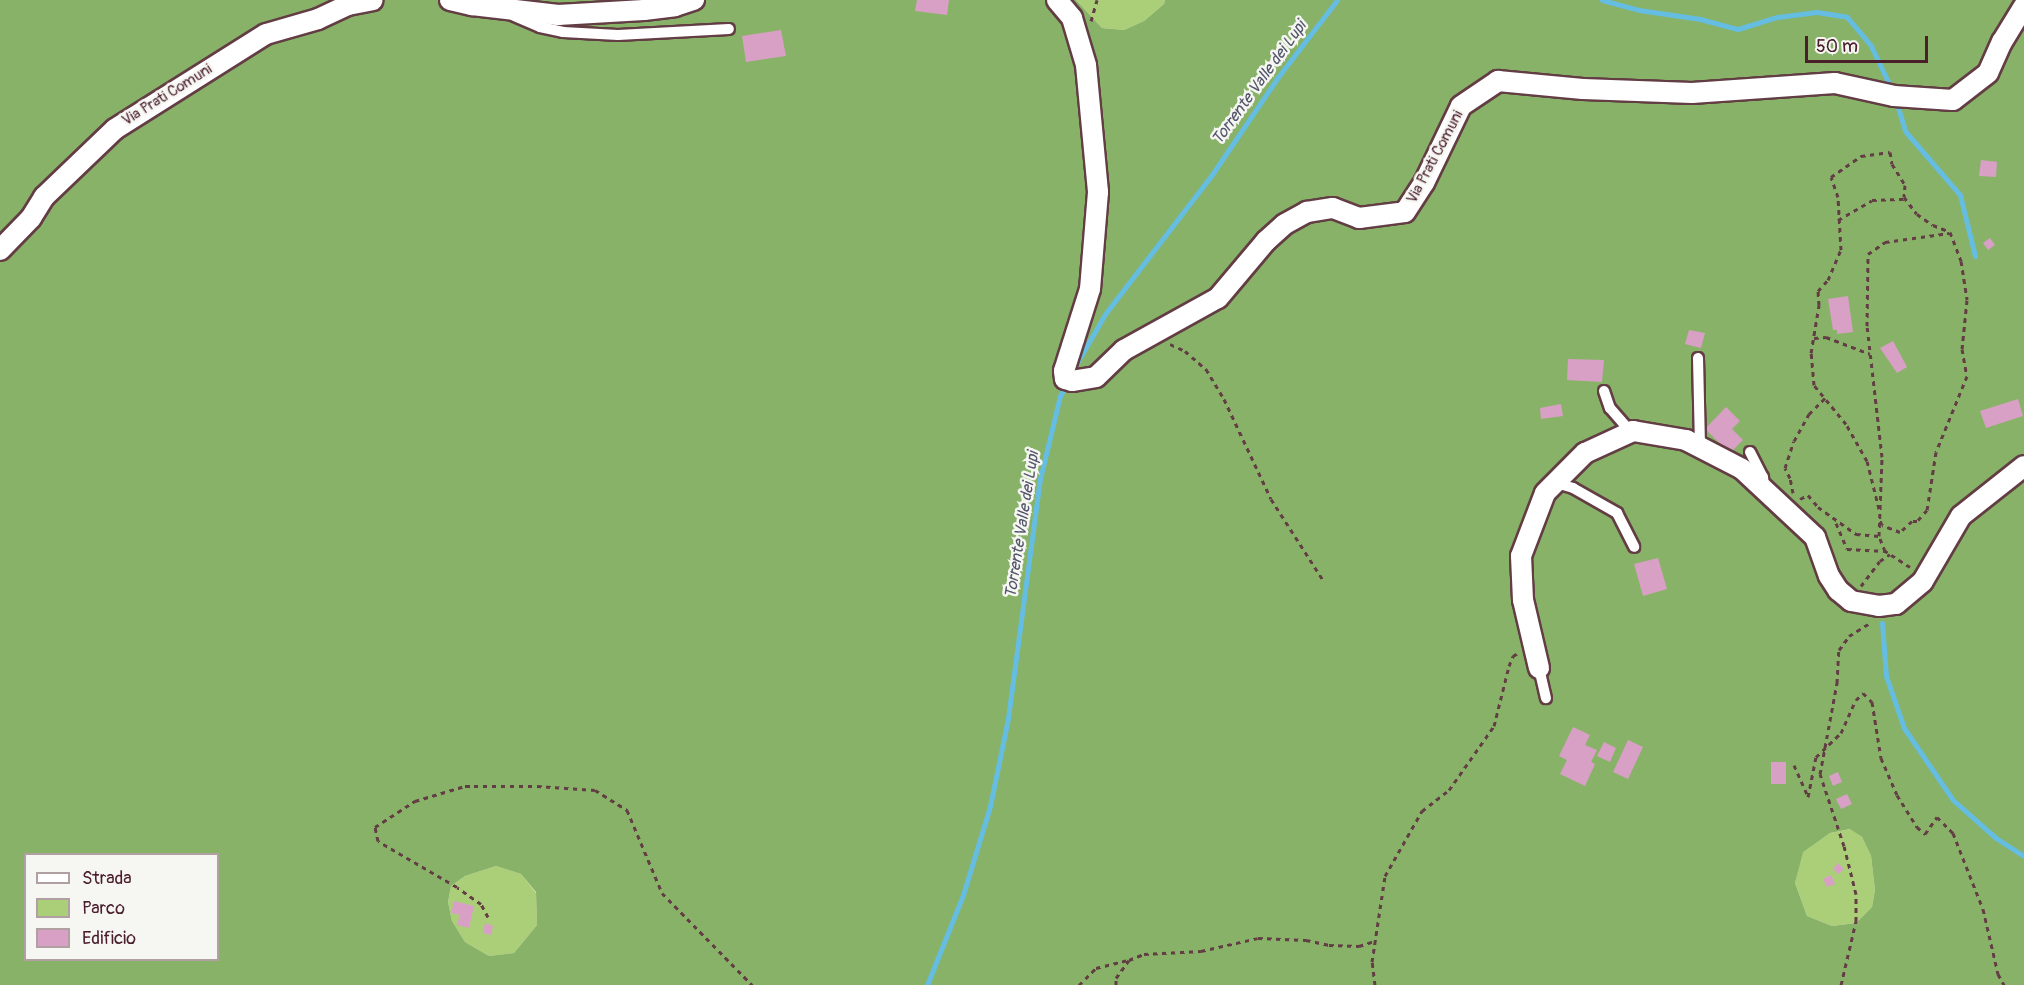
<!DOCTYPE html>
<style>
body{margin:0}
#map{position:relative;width:2024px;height:985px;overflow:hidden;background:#efe9d3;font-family:Pangolin,sans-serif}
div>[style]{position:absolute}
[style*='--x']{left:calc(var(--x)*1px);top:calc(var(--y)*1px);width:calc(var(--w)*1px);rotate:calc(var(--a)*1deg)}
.green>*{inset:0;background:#abcf78}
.forest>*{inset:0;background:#88b268}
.stream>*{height:5px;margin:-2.5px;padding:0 2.5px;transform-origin:2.5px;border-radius:2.5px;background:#65bde2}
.building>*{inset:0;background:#d8a0c4}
.path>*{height:3px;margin-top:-1.5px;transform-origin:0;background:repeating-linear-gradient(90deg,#633d44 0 4.5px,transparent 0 9px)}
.roads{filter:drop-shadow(2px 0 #633d44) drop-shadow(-2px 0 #633d44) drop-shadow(0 2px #633d44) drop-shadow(0 -2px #633d44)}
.lane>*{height:10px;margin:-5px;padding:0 5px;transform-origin:5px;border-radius:5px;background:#fff}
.street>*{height:20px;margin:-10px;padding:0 10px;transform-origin:10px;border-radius:10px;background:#fff}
span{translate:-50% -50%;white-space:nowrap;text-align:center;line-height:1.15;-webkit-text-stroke:5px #f6f6f2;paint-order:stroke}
.street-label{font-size:15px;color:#4a1f2b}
.water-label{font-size:16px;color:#53566b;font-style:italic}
.legend{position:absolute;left:24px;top:853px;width:195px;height:108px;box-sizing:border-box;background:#f6f6f2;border:2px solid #b1a0a2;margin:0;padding:8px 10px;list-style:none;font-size:18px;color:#4a1f2b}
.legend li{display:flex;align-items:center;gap:12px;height:30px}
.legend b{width:30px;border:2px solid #b1a0a2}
.scale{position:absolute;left:1805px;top:36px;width:123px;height:27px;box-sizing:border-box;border:3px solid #4a1f2b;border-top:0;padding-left:8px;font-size:18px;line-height:21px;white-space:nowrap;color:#4a1f2b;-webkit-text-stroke:4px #f6f6f2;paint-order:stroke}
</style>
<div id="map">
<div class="green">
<div style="clip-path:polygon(1076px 0,1165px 0,1164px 4px,1144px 21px,1124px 30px,1102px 28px)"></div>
<div style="clip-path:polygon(1851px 829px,1862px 837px,1871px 856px,1875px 890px,1872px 907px,1856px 923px,1832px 926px,1807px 916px,1795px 883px,1802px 852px,1830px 833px)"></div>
<div style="clip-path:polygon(496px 866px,521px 874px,536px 893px,537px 925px,514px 953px,489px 956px,465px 942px,452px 921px,448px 902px,451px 886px,465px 876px)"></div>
</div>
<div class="forest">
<div style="clip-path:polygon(evenodd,0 0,1076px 0,1102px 28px,1124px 30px,1144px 21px,1164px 4px,1165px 0,2024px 0,2024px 985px,0 985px,0 0,1850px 829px,1862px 837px,1871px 856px,1875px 890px,1872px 907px,1856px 923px,1832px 926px,1807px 916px,1795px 883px,1803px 852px,1830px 833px,1850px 829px,0 0,26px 854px,218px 854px,218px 960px,26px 960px,26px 854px,0 0,496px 866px,521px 874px,536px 892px,537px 925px,514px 953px,489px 956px,465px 942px,452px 921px,448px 902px,451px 886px,465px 876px,496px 866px)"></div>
</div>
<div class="stream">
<div style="--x:1602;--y:0;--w:38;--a:15"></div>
<div style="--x:1639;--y:10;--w:62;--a:8.4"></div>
<div style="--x:1700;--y:19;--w:39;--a:15"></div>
<div style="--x:1738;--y:29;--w:41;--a:-17.1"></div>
<div style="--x:1777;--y:17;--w:40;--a:-7.1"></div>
<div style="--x:1817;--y:12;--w:30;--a:9"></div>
<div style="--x:1847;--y:17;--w:38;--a:50"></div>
<div style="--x:1871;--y:46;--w:49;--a:64.5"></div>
<div style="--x:1896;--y:101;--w:31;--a:73"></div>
<div style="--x:1905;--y:131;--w:84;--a:49.3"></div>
<div style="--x:1960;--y:195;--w:63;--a:76.2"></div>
<div style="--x:1074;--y:368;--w:62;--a:-60.1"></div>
<div style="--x:1105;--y:314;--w:174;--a:-52.5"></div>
<div style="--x:1211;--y:176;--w:120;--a:-55.9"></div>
<div style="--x:1278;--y:77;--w:97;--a:-52.5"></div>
<div style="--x:1882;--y:623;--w:53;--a:85.7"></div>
<div style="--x:1886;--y:676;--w:55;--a:70.9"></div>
<div style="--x:1904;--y:728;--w:87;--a:55.8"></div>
<div style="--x:1953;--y:800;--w:57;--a:41.5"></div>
<div style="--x:1996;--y:838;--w:33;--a:33"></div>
<div style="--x:927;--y:985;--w:97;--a:-68.2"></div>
<div style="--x:963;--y:895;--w:93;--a:-73.1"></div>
<div style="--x:990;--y:806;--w:90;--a:-78.4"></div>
<div style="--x:1008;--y:718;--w:241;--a:-82.4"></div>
<div style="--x:1040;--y:479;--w:85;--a:-76.5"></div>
<div style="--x:1060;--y:396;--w:13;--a:-63"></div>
</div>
<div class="building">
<div style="clip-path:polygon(917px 0,949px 0,947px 15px,915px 11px)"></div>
<div style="clip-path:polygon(781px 30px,786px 56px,746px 62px,742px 36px)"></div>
<div style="clip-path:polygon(1981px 160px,1997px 162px,1996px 177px,1979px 176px)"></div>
<div style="clip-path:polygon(1990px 238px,1995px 245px,1988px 250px,1983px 243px)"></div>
<div style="clip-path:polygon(1848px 296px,1853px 332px,1837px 334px,1837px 330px,1833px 330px,1828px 299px)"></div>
<div style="clip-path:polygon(1689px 330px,1705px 333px,1701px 348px,1685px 344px)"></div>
<div style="clip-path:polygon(1893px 341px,1907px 367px,1897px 373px,1880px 348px)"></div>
<div style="clip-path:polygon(1568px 359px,1604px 360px,1602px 382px,1567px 380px)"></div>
<div style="clip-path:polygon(2018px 399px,2023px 416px,1986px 428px,1980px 411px)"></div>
<div style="clip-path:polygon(1561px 404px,1563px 416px,1541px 419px,1540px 408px)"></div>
<div style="clip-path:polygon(1726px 407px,1740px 421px,1732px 429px,1743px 440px,1730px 453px,1705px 429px)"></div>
<div style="clip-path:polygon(1658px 558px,1667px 589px,1643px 596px,1634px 564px)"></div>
<div style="clip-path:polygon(1573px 727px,1590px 735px,1585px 745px,1597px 750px,1591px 762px,1595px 764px,1585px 786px,1560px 774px,1567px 760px,1559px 756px)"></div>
<div style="clip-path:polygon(1628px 740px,1643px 747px,1628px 779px,1613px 772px)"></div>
<div style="clip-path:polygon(1604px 742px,1616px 748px,1610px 762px,1597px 756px)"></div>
<div style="clip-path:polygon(1771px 762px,1786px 762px,1786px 784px,1771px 784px)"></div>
<div style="clip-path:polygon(1838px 772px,1842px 782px,1833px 786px,1829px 776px)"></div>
<div style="clip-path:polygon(1847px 794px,1852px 804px,1841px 809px,1836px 799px)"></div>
<div style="clip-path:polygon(1838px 863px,1844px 869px,1838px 874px,1833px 869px)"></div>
<div style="clip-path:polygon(1831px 875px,1835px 884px,1827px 887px,1823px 879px)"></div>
<div style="clip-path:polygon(454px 901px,474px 906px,469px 928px,457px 925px,460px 915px,451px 913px)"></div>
<div style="clip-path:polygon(485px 923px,493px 926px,491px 935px,483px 933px)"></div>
</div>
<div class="path">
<div style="--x:1091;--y:21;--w:22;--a:-74"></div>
<div style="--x:1838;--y:220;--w:39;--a:-30"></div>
<div style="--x:1872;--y:200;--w:34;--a:-2"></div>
<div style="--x:1814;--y:338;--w:12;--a:-5"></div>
<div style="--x:1826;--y:337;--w:47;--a:21.1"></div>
<div style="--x:1170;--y:344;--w:17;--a:25"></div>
<div style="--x:1185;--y:351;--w:28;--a:41"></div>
<div style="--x:1206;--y:369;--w:35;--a:59"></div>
<div style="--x:1224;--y:399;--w:110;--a:64.8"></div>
<div style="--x:1271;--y:499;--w:96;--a:57.3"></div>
<div style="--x:1793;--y:493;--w:15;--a:-101"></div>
<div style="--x:1790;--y:478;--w:11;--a:-117"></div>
<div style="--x:1785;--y:468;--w:28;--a:-72"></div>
<div style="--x:1794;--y:441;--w:31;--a:-61"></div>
<div style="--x:1809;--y:414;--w:23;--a:-45"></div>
<div style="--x:1800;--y:499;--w:9;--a:-27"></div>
<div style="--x:1808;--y:495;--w:16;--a:50"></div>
<div style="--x:1818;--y:507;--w:47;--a:35.4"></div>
<div style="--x:1856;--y:534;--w:23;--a:5"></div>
<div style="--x:1879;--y:509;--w:49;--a:-104"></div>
<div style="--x:1867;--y:461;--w:43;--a:-119.6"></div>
<div style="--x:1846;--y:424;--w:50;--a:-129.4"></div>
<div style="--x:1814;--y:385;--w:32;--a:-95"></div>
<div style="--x:1811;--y:353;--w:49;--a:-80.5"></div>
<div style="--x:1819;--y:305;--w:14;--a:-94"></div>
<div style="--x:1818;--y:291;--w:15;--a:-48"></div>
<div style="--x:1828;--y:280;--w:33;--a:-67"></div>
<div style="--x:1841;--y:250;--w:53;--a:-93.2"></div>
<div style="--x:1838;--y:197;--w:21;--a:-109"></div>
<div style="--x:1831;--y:177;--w:37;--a:-35"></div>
<div style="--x:1861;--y:156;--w:29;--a:-8"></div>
<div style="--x:1890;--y:152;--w:12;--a:81"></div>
<div style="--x:1892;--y:164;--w:25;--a:58"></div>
<div style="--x:1905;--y:185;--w:12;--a:95"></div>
<div style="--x:1904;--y:197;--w:21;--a:53"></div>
<div style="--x:1917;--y:214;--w:19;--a:35"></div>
<div style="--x:1933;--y:225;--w:18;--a:22"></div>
<div style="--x:1950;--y:232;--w:31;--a:69"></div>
<div style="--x:1961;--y:261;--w:39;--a:81"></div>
<div style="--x:1967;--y:300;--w:49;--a:95.8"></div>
<div style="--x:1962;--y:349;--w:27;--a:80"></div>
<div style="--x:1967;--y:376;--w:82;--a:112.2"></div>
<div style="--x:1936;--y:452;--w:59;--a:98.8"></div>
<div style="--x:1927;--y:510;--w:15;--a:132"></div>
<div style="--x:1917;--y:521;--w:5;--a:180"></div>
<div style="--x:1912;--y:521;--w:16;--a:137"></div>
<div style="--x:1900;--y:532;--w:19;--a:-159"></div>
<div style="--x:1882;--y:525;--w:8;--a:-113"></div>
<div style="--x:1836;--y:523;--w:28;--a:67"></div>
<div style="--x:1847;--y:549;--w:38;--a:3"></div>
<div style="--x:1910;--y:567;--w:30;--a:-147"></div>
<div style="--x:1885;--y:551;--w:16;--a:-112"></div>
<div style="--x:1879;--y:536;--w:79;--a:-87.8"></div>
<div style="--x:1882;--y:457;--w:132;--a:-96.5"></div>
<div style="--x:1867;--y:326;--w:72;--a:-89.2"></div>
<div style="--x:1868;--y:254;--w:21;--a:-35"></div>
<div style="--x:1885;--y:242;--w:65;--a:-8"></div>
<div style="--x:1861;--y:586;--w:31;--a:-53"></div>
<div style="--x:1880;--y:561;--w:12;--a:-35"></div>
<div style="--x:1794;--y:765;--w:35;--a:66"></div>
<div style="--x:1808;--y:797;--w:41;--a:-78.7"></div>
<div style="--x:1816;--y:757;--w:35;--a:-44"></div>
<div style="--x:1841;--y:733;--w:36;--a:-66"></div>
<div style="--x:1856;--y:700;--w:10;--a:-45"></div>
<div style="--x:1863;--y:693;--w:13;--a:45"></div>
<div style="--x:1872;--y:702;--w:57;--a:80.9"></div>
<div style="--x:1881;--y:758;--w:40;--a:66.6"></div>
<div style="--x:1897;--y:795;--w:38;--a:58"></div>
<div style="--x:1917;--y:827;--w:11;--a:41"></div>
<div style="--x:1925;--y:834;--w:21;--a:-55"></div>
<div style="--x:1937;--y:817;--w:23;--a:45"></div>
<div style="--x:1953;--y:833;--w:82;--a:68.5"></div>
<div style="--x:1983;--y:909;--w:67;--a:77"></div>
<div style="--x:1998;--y:974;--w:13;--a:61"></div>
<div style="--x:488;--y:917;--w:15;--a:-118"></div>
<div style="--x:481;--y:904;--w:29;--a:-145"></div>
<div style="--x:457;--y:887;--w:91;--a:-149.8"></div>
<div style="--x:378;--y:841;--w:14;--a:-102"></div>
<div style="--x:375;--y:827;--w:48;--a:-33"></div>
<div style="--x:415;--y:801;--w:52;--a:-16.7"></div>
<div style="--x:465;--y:786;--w:72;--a:0"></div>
<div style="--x:537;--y:786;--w:58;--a:3.9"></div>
<div style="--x:595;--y:790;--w:38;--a:32"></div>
<div style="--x:627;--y:810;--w:90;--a:67.1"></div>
<div style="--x:662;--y:893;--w:129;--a:45.6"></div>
<div style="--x:1079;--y:985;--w:24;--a:-45"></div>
<div style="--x:1096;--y:968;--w:33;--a:-14"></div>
<div style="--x:1116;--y:985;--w:7;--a:-90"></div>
<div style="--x:1116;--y:978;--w:22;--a:-54"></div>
<div style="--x:1129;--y:960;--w:16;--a:-22"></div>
<div style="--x:1144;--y:954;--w:57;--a:-3"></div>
<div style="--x:1201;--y:951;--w:58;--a:-12.8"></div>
<div style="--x:1258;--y:938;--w:48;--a:2.4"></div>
<div style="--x:1306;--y:940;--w:24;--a:12"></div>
<div style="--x:1329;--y:945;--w:30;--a:2"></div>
<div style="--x:1359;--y:946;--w:16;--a:-18"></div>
<div style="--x:1375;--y:985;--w:23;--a:-97"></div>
<div style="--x:1372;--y:962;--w:87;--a:-81.4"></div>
<div style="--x:1385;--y:876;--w:75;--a:-60.4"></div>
<div style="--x:1422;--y:811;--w:34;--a:-38"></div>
<div style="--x:1449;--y:790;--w:78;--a:-54.9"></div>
<div style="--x:1494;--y:726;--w:62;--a:-76"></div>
<div style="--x:1509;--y:666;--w:11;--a:-68"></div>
<div style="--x:1513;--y:656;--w:6;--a:-31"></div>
<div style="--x:1841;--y:985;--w:66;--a:-76.8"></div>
<div style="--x:1856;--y:921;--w:27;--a:-90"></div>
<div style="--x:1856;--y:894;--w:49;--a:-104"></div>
<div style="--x:1844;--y:846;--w:76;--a:-108.4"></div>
<div style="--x:1820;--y:774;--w:93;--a:-79.4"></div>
<div style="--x:1837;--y:683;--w:33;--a:-87"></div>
<div style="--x:1839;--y:650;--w:17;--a:-54"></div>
<div style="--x:1849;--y:636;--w:26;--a:-32"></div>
</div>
<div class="roads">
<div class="lane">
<div style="--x:514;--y:16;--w:28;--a:23"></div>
<div style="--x:540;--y:27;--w:24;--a:12"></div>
<div style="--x:563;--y:32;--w:55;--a:3.1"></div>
<div style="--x:618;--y:35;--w:111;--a:-3.1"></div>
<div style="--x:1698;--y:358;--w:89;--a:88.7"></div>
<div style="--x:1604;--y:391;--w:18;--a:71"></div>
<div style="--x:1610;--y:408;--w:32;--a:49"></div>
<div style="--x:1750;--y:452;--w:28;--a:63"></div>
<div style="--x:1763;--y:477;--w:10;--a:84"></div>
<div style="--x:1556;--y:483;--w:18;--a:16"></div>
<div style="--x:1573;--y:488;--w:51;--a:29.6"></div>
<div style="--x:1617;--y:513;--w:38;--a:63"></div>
<div style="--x:1539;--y:668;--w:31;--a:77"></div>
</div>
<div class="street">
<div style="--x:450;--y:0;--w:23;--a:13"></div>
<div style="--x:472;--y:5;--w:87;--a:6.6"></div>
<div style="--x:558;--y:15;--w:86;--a:-3.3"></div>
<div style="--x:644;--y:10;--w:31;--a:-7"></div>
<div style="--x:675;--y:6;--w:20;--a:-18"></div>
<div style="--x:1057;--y:0;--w:23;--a:50"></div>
<div style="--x:1072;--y:18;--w:49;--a:73.4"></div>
<div style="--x:1086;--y:65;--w:128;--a:84.6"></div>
<div style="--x:1098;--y:192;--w:97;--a:94.7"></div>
<div style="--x:1090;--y:289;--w:86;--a:107.6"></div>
<div style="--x:1064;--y:371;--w:8;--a:83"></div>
<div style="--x:1065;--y:379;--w:7;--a:16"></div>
<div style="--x:1072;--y:381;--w:24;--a:-9"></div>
<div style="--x:1096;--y:377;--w:39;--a:-44"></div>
<div style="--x:1124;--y:350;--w:107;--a:-29"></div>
<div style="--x:1218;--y:298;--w:75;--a:-49.9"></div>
<div style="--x:1266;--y:241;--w:25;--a:-42"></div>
<div style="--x:1285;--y:224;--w:25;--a:-29"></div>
<div style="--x:1307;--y:212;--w:26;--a:-9"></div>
<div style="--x:1333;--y:208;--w:28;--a:21"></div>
<div style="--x:1359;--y:218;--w:46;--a:-7.4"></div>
<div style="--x:1405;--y:212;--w:35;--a:-57"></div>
<div style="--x:1424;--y:183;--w:85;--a:-64.3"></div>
<div style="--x:1461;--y:106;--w:45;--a:-34"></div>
<div style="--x:1498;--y:81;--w:85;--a:5.4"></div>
<div style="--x:1583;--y:89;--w:109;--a:2.1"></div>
<div style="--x:1692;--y:93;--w:143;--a:-4"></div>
<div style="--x:1835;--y:83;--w:60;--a:12.4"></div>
<div style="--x:1894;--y:96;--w:59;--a:3.9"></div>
<div style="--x:1953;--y:100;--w:44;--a:-37.6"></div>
<div style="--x:1988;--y:73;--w:34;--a:-66"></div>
<div style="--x:2002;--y:42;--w:42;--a:-58.6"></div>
<div style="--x:0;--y:250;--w:45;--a:-45.9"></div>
<div style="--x:31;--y:218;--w:25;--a:-58"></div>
<div style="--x:44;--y:197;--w:98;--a:-43.8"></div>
<div style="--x:115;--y:129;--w:178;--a:-32.2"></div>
<div style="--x:266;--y:34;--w:54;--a:-16.1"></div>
<div style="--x:318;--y:19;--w:33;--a:-25"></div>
<div style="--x:348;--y:5;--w:25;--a:-11"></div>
<div style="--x:1539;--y:668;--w:70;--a:-103.2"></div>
<div style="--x:1523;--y:600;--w:44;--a:-92.6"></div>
<div style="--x:1521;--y:556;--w:67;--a:-69.1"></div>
<div style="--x:1545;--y:493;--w:57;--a:-45"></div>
<div style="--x:1585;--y:453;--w:53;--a:-24.6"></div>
<div style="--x:1633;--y:431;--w:54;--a:9.6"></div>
<div style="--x:1686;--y:440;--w:63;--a:27.4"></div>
<div style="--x:1742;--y:469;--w:100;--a:43"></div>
<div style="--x:1815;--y:537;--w:41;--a:70.3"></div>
<div style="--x:1829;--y:576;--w:17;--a:57"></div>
<div style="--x:1838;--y:590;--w:17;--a:40"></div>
<div style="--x:1851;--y:601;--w:28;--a:10"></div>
<div style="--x:1879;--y:606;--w:17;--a:-7"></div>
<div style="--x:1896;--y:604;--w:35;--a:-40"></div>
<div style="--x:1923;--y:581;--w:75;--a:-59.7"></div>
<div style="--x:1961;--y:516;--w:80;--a:-38.4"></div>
</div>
</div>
<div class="street-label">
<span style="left:167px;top:95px;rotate:-32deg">Via Prati Comuni</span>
<span style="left:1435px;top:157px;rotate:-62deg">Via Prati Comuni</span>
</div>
<div class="water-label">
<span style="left:1259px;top:83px;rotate:-54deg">Torrente Valle dei Lupi</span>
<span style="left:1022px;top:525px;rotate:-81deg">Torrente Valle dei Lupi</span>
</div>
<ul class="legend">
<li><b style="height:8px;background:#fff"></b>Strada</li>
<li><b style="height:16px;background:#abcf78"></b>Parco</li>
<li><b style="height:16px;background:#d8a0c4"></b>Edificio</li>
</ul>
<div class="scale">50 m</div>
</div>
